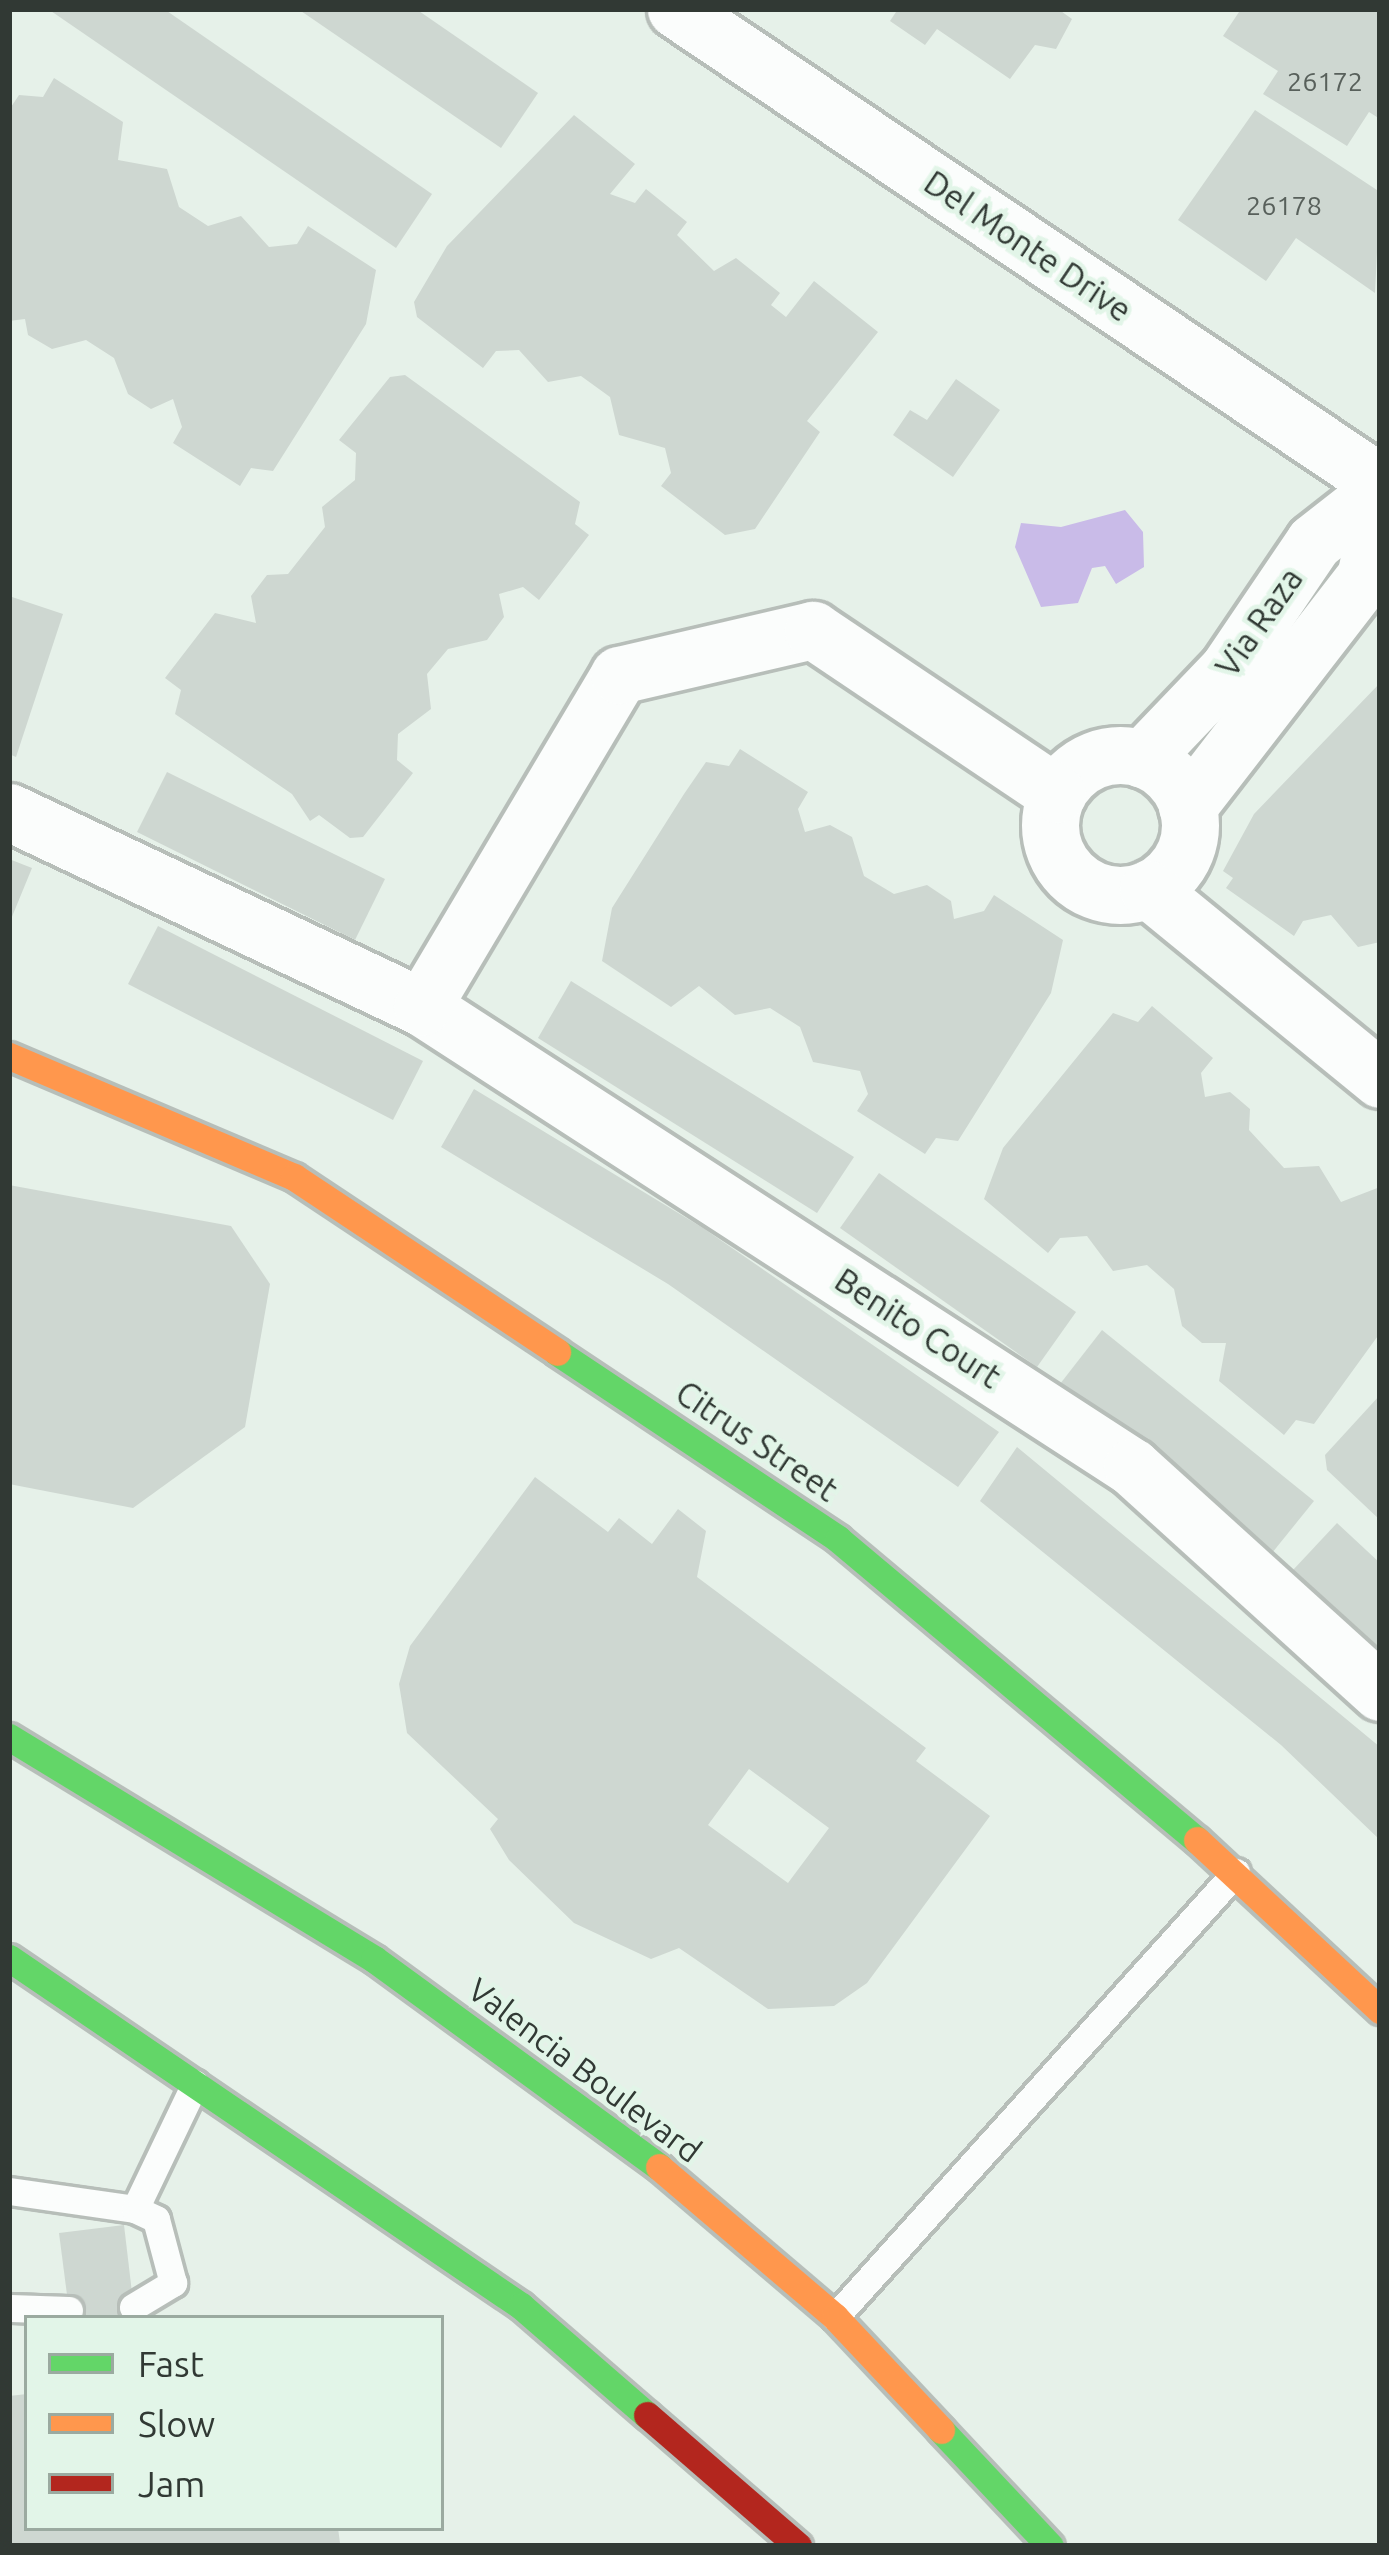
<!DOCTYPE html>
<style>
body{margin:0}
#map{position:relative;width:1389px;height:2555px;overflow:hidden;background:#e6f1e9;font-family:Ubuntu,sans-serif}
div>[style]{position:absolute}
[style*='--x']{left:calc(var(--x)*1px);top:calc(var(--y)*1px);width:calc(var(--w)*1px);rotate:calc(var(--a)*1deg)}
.water>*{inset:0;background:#c9bbe8}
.building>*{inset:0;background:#ced7d1}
.roads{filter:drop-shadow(3px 0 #b7beb9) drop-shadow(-3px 0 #b7beb9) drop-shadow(0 3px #b7beb9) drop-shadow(0 -3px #b7beb9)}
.lane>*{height:27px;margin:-13.5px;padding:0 13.5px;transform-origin:13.5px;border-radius:13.5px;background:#fbfdfc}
.street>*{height:57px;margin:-28.5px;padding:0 28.5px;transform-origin:28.5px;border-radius:28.5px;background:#fbfdfc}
.street>.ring{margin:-28.5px;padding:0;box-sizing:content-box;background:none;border:57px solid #fbfdfc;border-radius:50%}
.fast>*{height:27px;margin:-13.5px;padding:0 13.5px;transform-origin:13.5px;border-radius:13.5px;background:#63d668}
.slow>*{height:27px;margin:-13.5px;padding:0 13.5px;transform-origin:13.5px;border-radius:13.5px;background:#ff974d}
.jam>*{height:27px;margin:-13.5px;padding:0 13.5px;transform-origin:13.5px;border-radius:13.5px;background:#b3261e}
span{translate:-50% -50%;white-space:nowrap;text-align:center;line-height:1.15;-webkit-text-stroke:9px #e2f5e8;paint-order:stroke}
.number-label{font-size:27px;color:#58605b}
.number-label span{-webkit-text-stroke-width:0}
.street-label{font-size:33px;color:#313934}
.frame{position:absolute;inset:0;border:12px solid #313934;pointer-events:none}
.legend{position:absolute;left:24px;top:2315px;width:420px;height:216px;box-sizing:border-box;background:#e2f5e8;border:3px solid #9baaa0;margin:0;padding:15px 21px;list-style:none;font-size:36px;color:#313934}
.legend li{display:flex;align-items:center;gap:24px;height:60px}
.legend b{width:60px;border:3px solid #9baaa0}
</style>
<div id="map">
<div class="water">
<div style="clip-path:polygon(1125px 510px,1143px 532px,1144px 567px,1116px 584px,1105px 566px,1092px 568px,1078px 603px,1041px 607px,1015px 547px,1021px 523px,1061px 527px)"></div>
</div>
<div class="building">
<div style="clip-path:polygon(48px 9px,164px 9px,432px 194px,396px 248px)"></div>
<div style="clip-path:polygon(298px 9px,416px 9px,538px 93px,501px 148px)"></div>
<div style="clip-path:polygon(898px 9px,1058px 9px,1072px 19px,1056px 49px,1035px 45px,1010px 79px,937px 29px,925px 45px,890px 21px)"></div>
<div style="clip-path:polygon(1241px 9px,1380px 9px,1380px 119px,1369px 112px,1347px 146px,1263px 94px,1278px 71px,1223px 36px)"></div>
<div style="clip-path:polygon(54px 78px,123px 122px,118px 160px,167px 169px,179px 207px,208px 226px,241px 216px,269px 247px,297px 244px,308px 226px,376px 270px,366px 324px,273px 471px,251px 468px,240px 486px,173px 443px,182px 427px,173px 399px,151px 409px,128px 394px,114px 358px,86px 340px,52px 349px,28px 335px,25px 319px,9px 321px,9px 110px,19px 95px,43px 97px)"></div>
<div style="clip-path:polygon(1255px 110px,1380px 192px,1375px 293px,1296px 238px,1266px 281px,1178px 220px)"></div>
<div style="clip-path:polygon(574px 115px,635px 164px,610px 194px,635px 203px,646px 189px,687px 222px,677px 235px,714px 271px,736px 258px,780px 293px,771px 305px,786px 317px,814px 281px,878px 332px,807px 421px,820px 432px,755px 529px,725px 535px,661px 486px,671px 473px,665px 448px,619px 435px,610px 397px,581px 376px,548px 382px,519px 350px,496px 351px,483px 368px,417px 317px,414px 302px,447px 246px)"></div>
<div style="clip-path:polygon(405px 375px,580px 502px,575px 524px,589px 535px,539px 600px,523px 587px,499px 594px,504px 617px,487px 640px,448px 649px,427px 674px,431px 709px,398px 734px,397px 760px,413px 773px,363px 837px,350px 838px,319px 815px,310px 821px,292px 794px,175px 714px,181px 690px,165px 678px,215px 613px,256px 623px,251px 596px,267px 575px,288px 574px,325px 527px,322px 507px,355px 480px,356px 453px,339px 440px,390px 377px)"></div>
<div style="clip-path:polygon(956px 379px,1000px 410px,953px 477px,893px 435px,910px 410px,927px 420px)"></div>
<div style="clip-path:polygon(9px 596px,63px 614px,16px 757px,9px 754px)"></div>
<div style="clip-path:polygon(1380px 683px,1380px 942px,1358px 947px,1331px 915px,1303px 921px,1294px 936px,1226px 888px,1233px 878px,1223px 871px,1254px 814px)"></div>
<div style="clip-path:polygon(740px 749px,808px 792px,798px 809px,805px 832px,830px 825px,852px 837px,864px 876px,894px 894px,927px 885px,951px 901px,954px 919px,984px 911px,994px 895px,1063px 940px,1051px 993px,958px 1141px,936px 1138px,925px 1154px,857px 1111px,868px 1094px,860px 1071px,813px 1062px,800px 1027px,770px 1008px,735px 1015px,699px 986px,671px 1007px,602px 961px,612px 908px,684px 794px,706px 762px,729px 766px)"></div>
<div style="clip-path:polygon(167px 772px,385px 879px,355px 940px,137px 832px)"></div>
<div style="clip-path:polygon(9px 859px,32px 868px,9px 924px)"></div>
<div style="clip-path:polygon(158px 926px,423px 1061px,393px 1120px,128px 984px)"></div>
<div style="clip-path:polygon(571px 981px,854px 1157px,817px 1213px,538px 1038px)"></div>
<div style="clip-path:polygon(1152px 1006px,1213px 1058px,1201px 1073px,1205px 1097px,1230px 1092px,1250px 1109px,1249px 1130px,1284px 1168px,1319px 1166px,1341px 1202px,1380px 1187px,1380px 1333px,1314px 1424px,1296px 1420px,1284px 1435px,1219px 1381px,1226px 1343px,1202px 1343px,1182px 1326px,1174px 1289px,1147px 1265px,1113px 1271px,1087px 1236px,1060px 1238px,1048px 1253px,984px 1199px,1003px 1148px,1113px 1013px,1138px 1022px)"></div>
<div style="clip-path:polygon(474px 1089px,703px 1228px,999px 1432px,958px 1487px,668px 1284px,441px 1147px)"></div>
<div style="clip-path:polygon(879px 1173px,1076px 1312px,1037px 1367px,840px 1228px)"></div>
<div style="clip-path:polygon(9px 1185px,231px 1226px,270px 1284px,245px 1427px,133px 1508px,9px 1484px)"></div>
<div style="clip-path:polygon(1102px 1330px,1314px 1501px,1272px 1553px,1060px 1384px)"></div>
<div style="clip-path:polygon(1380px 1395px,1380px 1520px,1327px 1470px,1325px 1455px)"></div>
<div style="clip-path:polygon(1017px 1447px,1380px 1747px,1380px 1840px,1281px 1745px,980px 1501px)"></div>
<div style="clip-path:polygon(evenodd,535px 1477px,608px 1532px,619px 1518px,652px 1544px,678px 1509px,706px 1531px,697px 1577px,926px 1748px,916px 1761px,990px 1816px,867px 1983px,834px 2006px,768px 2009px,679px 1948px,651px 1959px,574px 1923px,509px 1860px,490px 1829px,498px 1819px,407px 1733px,399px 1684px,410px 1646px,535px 1477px,749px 1769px,829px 1828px,788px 1883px,708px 1825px,749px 1769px)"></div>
<div style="clip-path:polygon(1337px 1523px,1380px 1563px,1380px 1650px,1293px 1570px)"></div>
<div style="clip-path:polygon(124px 2225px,135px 2318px,70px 2318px,59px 2233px)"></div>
<div style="clip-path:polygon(27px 2394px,27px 2528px,338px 2528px,340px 2543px,9px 2546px,9px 2396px)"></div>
</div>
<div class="roads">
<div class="lane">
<div style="--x:9;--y:2191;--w:127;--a:8.1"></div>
<div style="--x:135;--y:2209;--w:139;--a:-64.4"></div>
<div style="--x:133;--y:2307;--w:47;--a:-31"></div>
<div style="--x:173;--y:2283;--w:66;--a:-104.9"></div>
<div style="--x:156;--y:2219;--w:23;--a:-155"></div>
<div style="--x:9;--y:2308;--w:60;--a:1.9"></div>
<div style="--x:835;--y:2317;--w:599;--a:-47.98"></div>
</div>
<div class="street">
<div style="--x:676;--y:9;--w:849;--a:33.95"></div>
<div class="ring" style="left:1050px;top:755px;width:83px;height:83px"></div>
<div style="--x:1142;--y:759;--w:124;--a:-46.3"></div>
<div style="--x:1228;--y:669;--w:153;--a:-55.9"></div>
<div style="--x:1314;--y:542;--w:84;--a:-38.2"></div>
<div style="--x:1187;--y:807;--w:291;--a:-52.3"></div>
<div style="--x:1365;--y:577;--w:70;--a:-77.6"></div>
<div style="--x:9;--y:812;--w:457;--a:25.3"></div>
<div style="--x:422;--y:1007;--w:846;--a:32.94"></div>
<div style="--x:1132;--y:1467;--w:335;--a:42.2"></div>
<div style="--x:1148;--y:889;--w:300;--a:39.3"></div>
<div style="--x:422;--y:1007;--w:386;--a:-59.3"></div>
<div style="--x:619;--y:675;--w:199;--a:-13.1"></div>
<div style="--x:813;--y:630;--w:294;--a:33.9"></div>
</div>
<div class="fast">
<div style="--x:557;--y:1352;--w:338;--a:33.6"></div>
<div style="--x:838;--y:1539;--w:468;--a:40"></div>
<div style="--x:9;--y:1737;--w:427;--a:31.3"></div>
<div style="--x:374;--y:1959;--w:353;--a:36.1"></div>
<div style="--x:9;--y:1958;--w:619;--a:34.2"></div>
<div style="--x:521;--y:2306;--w:167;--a:40.9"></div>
<div style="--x:941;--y:2430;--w:159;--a:46.8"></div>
</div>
<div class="slow">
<div style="--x:9;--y:1056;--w:310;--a:23"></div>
<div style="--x:294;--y:1177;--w:316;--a:33.6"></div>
<div style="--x:1197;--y:1840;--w:250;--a:42.9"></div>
<div style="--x:659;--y:2167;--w:231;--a:40.4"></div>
<div style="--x:835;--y:2317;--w:155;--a:46.8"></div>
</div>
<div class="jam">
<div style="--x:647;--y:2415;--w:200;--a:40.9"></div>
</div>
</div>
<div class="number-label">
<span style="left:1325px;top:82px">26172</span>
<span style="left:1284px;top:206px">26178</span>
</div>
<div class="street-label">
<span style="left:1028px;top:246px;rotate:34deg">Del Monte Drive</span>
<span style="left:1259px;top:622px;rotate:-55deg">Via Raza</span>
<span style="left:918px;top:1328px;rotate:33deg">Benito Court</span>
<span style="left:757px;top:1441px;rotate:34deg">Citrus Street</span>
<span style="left:585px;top:2070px;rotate:37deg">Valencia Boulevard</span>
</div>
<div class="frame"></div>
<ul class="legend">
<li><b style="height:15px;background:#63d668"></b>Fast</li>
<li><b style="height:15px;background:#ff974d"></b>Slow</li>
<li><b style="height:15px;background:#b3261e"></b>Jam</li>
</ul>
</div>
